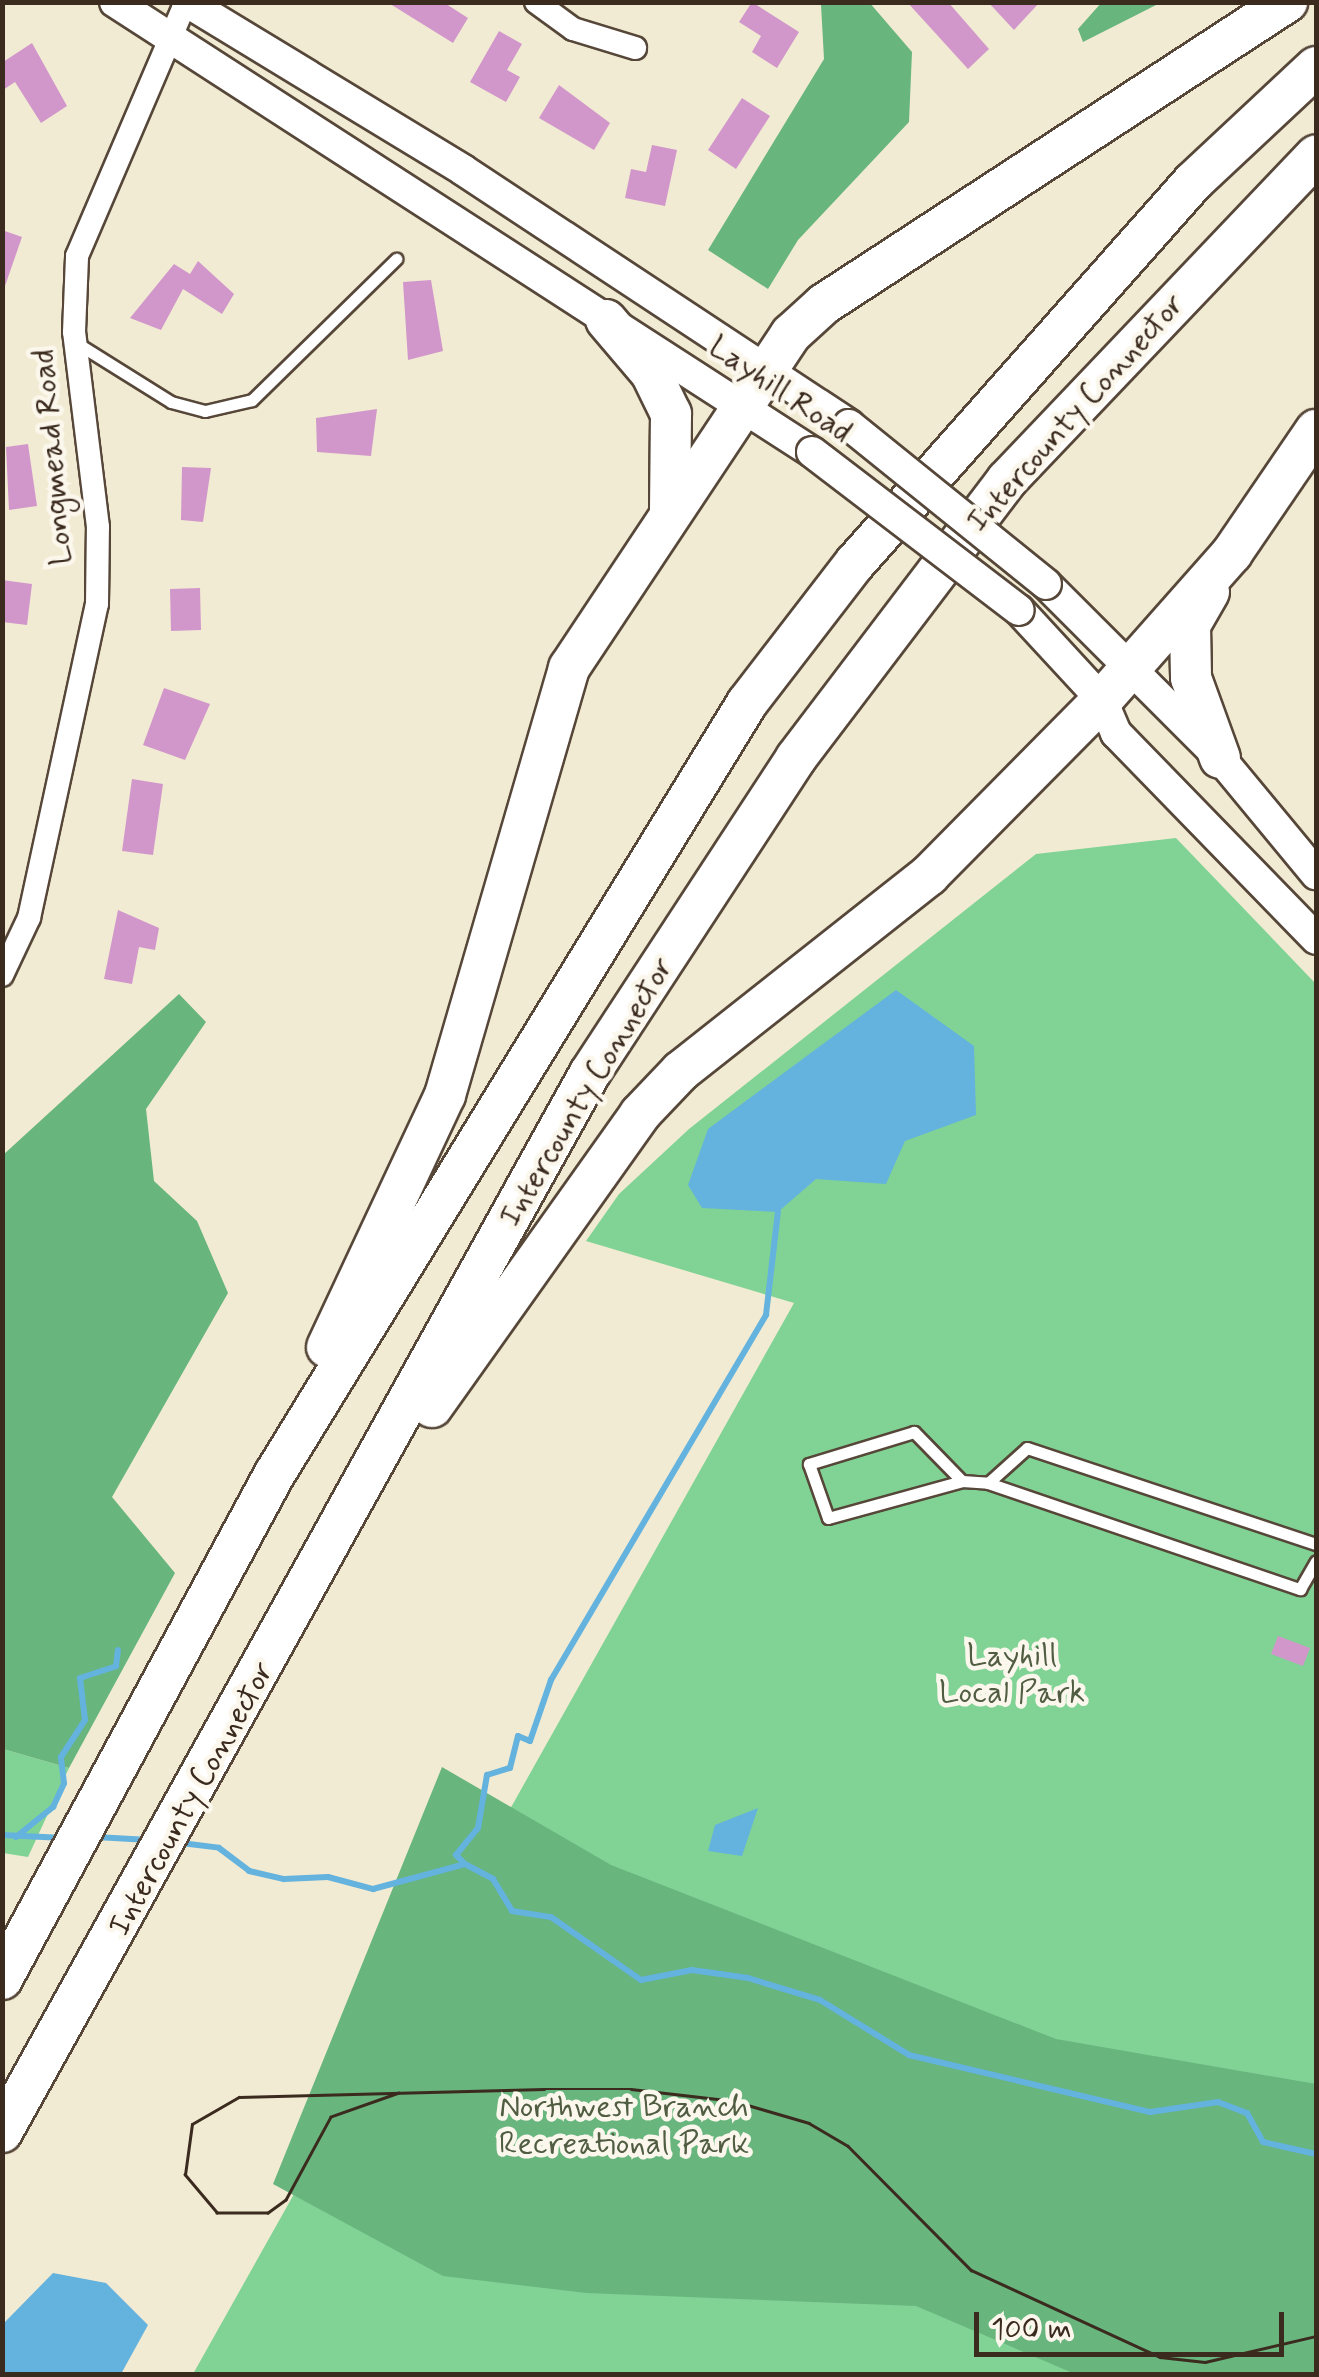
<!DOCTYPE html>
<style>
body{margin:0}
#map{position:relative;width:1319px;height:2377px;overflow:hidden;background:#f2ebd3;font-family:Mynerve,sans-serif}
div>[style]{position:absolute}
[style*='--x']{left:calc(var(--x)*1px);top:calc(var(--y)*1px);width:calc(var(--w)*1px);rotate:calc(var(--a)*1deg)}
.green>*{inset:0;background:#81d395}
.forest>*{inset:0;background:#68b57e}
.water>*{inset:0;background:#64b2de}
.stream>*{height:6px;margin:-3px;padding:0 3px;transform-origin:3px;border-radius:3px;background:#64b2de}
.building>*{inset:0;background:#d197cb}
.roads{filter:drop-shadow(2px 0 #564739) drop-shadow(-2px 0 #564739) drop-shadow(0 2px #564739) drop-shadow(0 -2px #564739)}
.lane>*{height:11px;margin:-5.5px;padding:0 5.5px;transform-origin:5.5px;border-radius:5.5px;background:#fff}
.street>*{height:22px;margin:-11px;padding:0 11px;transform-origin:11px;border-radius:11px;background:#fff}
.secondary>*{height:30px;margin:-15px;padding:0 15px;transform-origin:15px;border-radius:15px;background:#fff}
.highway>*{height:40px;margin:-20px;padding:0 20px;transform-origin:20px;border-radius:20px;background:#fff}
.tram>*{height:2.5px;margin:-1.25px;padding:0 1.25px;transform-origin:1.25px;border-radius:1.25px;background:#3b2a1e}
.bridges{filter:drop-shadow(2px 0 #564739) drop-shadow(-2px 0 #564739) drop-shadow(0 2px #564739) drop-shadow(0 -2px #564739)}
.secondary-bridge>*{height:30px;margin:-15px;padding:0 15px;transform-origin:15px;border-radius:15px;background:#fff}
span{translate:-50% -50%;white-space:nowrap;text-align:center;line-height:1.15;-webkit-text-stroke:9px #fbf7ec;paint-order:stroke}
.street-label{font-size:32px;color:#3b2a1e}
.park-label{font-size:32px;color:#505d42}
.frame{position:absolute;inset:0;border:5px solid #3b2a1e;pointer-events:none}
.scale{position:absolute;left:974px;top:2312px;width:310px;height:45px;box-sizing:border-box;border:5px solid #3b2a1e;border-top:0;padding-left:12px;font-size:30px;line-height:35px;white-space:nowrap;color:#3b2a1e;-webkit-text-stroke:8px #fbf7ec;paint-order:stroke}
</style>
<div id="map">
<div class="green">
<div style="clip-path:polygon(1176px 838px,1316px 984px,1316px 2374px,193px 2374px,794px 1303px,586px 1241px,619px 1194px,689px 1129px,1036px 854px)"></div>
<div style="clip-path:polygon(3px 1749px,69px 1768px,28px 1857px,3px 1853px)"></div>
</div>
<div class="forest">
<div style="clip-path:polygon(869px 2px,912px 52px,909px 122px,798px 240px,768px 289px,708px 250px,824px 59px,821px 5px)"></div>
<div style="clip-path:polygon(1102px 2px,1160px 2px,1160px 3px,1083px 42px,1078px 29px)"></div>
<div style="clip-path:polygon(179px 994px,206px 1022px,146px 1109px,154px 1181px,197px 1221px,228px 1293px,112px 1497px,175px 1573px,69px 1768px,3px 1749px,3px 1155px)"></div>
<div style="clip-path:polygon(442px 1767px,611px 1865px,1056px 2039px,1316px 2084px,1316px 2374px,1075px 2374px,916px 2306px,586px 2293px,443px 2276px,273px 2184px)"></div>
</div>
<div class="water">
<div style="clip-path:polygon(896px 990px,974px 1046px,976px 1115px,905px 1141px,886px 1184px,816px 1179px,778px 1212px,702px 1208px,688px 1185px,708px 1129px)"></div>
<div style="clip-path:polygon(758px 1808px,742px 1856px,708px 1851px,715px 1825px)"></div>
<div style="clip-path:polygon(53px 2273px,106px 2283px,148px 2325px,121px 2374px,3px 2374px,3px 2324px)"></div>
</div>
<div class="stream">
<div style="--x:2;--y:1835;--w:62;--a:2.8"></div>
<div style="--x:16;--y:1837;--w:48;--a:-39"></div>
<div style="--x:53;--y:1807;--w:26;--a:-65"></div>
<div style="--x:64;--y:1783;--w:26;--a:-97"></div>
<div style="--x:61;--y:1757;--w:44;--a:-57"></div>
<div style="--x:85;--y:1720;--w:42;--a:-96.8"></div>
<div style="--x:80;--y:1678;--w:38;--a:-18"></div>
<div style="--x:116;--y:1666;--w:16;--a:-83"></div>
<div style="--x:96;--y:1837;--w:53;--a:3.2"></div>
<div style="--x:181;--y:1843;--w:38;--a:7"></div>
<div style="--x:219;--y:1848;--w:38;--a:37"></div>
<div style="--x:249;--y:1871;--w:36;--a:13"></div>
<div style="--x:284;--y:1879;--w:44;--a:-2.6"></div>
<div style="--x:328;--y:1877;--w:47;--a:14.9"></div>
<div style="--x:373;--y:1889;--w:95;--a:-15.2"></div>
<div style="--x:465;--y:1864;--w:32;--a:28"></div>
<div style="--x:493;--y:1879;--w:37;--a:59"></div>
<div style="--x:512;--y:1911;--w:39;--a:9"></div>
<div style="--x:551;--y:1917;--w:110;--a:35"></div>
<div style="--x:641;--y:1980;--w:52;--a:-11.1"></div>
<div style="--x:692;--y:1970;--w:57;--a:8.1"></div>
<div style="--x:748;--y:1978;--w:75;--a:17"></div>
<div style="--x:820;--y:2000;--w:105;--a:31.7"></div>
<div style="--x:909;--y:2055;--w:248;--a:13.3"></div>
<div style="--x:1150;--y:2112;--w:69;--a:-8.4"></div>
<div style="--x:1218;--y:2102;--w:31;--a:21"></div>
<div style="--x:1247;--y:2113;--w:33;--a:61"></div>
<div style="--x:1263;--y:2142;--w:54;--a:12.8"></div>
<div style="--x:465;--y:1864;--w:13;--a:-135"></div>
<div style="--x:456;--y:1855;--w:35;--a:-51"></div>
<div style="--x:478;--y:1828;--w:54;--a:-80.4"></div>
<div style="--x:487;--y:1775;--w:24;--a:-17"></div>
<div style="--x:510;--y:1768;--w:33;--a:-76"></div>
<div style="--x:518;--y:1736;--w:13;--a:23"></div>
<div style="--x:530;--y:1741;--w:65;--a:-71"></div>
<div style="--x:551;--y:1680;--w:424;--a:-59.5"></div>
<div style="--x:766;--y:1315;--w:104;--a:-83.4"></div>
</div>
<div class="building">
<div style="clip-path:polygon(387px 2px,443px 2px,468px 18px,453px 43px)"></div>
<div style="clip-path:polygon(752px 2px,799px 32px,777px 68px,752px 52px,761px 36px,739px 22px)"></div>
<div style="clip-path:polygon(907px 2px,948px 2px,989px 49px,968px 69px)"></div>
<div style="clip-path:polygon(988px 2px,1040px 2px,1014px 30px)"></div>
<div style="clip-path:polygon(499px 31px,522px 44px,507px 70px,520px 77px,506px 102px,470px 82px)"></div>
<div style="clip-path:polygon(32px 43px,67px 106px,41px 123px,15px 82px,3px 90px,3px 62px)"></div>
<div style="clip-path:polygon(559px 85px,610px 123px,594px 150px,539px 118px)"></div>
<div style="clip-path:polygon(742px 98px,770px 116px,736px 169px,708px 150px)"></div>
<div style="clip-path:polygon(652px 145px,677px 150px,665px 206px,625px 198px,631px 169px,646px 172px)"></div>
<div style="clip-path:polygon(2px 230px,22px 237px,5px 286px,2px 285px)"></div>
<div style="clip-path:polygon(198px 261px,234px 294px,222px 314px,183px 289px,161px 330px,130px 318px,174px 264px,190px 274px)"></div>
<div style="clip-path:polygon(431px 280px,443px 351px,408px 360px,403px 282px)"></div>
<div style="clip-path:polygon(377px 409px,371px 456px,317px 452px,316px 418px)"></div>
<div style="clip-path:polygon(28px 444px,37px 506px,9px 510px,6px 447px)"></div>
<div style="clip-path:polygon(182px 467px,211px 468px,203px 522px,181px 520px)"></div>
<div style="clip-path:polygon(2px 580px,32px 584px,27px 625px,2px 622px)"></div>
<div style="clip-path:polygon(200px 588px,201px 630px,171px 631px,170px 589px)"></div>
<div style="clip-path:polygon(164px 688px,210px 704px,185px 760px,143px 745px)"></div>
<div style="clip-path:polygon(132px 779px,163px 784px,153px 855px,122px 851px)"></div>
<div style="clip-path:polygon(118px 910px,159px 928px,155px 950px,139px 947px,132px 984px,104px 979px)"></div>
<div style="clip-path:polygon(1278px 1636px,1310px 1648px,1303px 1666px,1271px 1654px)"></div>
</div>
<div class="roads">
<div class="lane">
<div style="--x:75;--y:342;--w:113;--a:32"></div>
<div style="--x:171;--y:402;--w:35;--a:15"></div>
<div style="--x:205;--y:411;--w:48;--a:-13.2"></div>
<div style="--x:252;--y:400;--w:202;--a:-44.4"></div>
<div style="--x:962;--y:1481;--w:69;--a:-134.4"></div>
<div style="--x:914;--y:1432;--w:110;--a:163.1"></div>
<div style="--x:809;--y:1464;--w:57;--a:70.6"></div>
<div style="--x:828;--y:1518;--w:139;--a:-15.4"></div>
<div style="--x:962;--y:1481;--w:26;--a:4"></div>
<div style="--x:988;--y:1483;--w:330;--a:18.8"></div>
<div style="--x:1300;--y:1589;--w:32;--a:-60"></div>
<div style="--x:988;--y:1483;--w:52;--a:-41.9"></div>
<div style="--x:1027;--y:1448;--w:305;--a:18.4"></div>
</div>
<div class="street">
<div style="--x:536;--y:2;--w:46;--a:36.1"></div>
<div style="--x:573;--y:29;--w:65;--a:17"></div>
<div style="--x:2;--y:975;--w:63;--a:-64.7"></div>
<div style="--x:29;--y:918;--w:321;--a:-77.8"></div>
<div style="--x:97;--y:604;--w:77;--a:-89.3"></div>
<div style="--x:98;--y:527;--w:196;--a:-97"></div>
<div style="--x:74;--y:332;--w:76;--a:-87.7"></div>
<div style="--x:77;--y:256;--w:276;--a:-66.8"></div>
</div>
<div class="secondary">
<div style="--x:115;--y:2;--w:830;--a:32.85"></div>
<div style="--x:187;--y:2;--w:323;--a:31.3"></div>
<div style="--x:463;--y:170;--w:463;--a:33.4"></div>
<div style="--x:1046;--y:584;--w:246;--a:45"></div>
<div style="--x:1220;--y:758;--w:151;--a:50.4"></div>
<div style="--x:1019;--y:610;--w:122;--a:47.3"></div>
<div style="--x:1102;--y:700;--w:36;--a:67"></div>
<div style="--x:1116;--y:733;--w:287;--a:45.8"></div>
</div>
<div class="highway">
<div style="--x:606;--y:320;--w:70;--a:49.7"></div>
<div style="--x:651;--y:373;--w:46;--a:64"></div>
<div style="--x:671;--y:414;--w:100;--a:90.6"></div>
<div style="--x:1209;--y:592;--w:38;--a:120"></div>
<div style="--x:1190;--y:625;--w:53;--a:88.9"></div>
<div style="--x:1191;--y:678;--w:85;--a:70.1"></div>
<div style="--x:327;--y:1347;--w:278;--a:-64.9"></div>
<div style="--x:445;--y:1095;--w:445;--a:-73.8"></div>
<div style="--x:569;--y:668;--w:401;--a:-56.4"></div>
<div style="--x:791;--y:334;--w:45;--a:-42.3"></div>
<div style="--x:824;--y:304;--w:553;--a:-33.12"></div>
<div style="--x:432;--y:1407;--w:359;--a:-54.6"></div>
<div style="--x:640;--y:1114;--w:59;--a:-46.4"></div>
<div style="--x:681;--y:1071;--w:316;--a:-38.3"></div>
<div style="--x:929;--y:875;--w:246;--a:-45.3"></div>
<div style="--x:1102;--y:700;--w:196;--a:-48.5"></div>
<div style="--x:1232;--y:553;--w:149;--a:-55.7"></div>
<div style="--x:2;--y:1979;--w:573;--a:-61.65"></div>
<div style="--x:274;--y:1475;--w:905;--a:-58.5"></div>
<div style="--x:747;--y:703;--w:177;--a:-52.4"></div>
<div style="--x:855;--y:563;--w:509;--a:-48.42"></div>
<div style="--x:1193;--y:182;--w:168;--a:-43.1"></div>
<div style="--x:2;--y:2132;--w:1211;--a:-60.96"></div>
<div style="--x:590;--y:1073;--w:376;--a:-56.8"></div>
<div style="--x:796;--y:758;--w:349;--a:-52.8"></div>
<div style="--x:1007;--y:480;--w:448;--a:-46.4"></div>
</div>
</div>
<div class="tram">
<div style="--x:399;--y:2093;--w:72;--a:160.6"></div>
<div style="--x:331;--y:2117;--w:94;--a:118.5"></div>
<div style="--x:286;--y:2200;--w:22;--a:144"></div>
<div style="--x:268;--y:2213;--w:51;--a:180"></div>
<div style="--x:217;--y:2213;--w:50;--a:-130.1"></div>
<div style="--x:185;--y:2175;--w:51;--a:-82.2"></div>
<div style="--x:192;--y:2124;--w:54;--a:-29.9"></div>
<div style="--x:239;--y:2097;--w:305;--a:-1.5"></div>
<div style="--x:544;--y:2089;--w:87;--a:0"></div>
<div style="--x:631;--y:2089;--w:104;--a:6.6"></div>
<div style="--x:734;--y:2101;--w:78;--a:16.3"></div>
<div style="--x:809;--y:2123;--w:45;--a:30.5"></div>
<div style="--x:848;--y:2146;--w:175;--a:45.2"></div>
<div style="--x:971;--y:2270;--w:208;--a:24.7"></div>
<div style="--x:1160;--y:2357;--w:45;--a:6.3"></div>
<div style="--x:1205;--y:2362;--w:114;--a:-13.2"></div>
</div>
<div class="bridges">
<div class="secondary-bridge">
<div style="--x:849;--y:425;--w:253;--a:38.9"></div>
<div style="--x:812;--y:452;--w:260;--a:37.4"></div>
</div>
</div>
<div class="street-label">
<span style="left:780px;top:390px;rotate:34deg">Layhill Road</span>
<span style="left:1076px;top:413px;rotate:-48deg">Intercounty Connector</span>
<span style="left:53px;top:457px;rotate:-95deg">Longmead Road</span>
<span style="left:587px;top:1092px;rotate:-59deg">Intercounty Connector</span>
<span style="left:192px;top:1799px;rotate:-61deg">Intercounty Connector</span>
</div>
<div class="park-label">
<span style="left:1012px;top:1675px">Layhill<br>Local Park</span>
<span style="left:624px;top:2126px">Northwest Branch<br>Recreational Park</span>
</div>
<div class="frame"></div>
<div class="scale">100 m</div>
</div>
